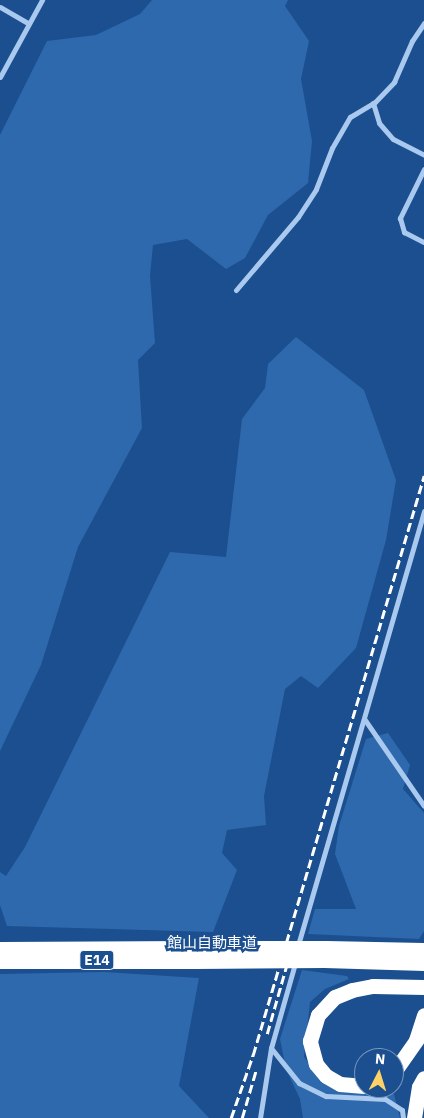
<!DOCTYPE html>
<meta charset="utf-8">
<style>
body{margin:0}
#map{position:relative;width:424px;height:1118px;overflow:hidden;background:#1b4f8f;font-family:"IBM Plex Sans","Noto Sans JP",sans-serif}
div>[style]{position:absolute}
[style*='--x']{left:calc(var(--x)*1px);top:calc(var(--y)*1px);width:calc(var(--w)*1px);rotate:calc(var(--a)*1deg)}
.green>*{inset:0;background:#2e69ad}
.street>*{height:5px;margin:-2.5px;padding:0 2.5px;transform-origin:2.5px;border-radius:2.5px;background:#a9c9ee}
.highway>*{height:15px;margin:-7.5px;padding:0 7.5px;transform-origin:7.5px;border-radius:7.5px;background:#fff}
.rail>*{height:2.5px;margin-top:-1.25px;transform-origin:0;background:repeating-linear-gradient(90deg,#fff 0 9px,transparent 0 13px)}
.highway-bridge>*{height:15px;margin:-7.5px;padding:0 7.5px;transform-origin:7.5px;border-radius:7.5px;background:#fff}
span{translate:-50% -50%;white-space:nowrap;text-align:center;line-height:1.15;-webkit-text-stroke:5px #1b4f8f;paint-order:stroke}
.shield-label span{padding:1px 4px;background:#1b4f8f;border:1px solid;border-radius:4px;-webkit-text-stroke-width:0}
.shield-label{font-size:14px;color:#fff;font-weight:700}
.street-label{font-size:15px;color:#fff}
.north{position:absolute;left:354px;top:1048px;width:50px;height:50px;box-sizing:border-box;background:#1b4f8f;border:1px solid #7695bc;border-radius:50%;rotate:5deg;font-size:14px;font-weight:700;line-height:20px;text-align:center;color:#fff}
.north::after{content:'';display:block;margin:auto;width:18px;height:22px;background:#ffd166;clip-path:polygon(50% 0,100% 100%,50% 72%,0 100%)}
</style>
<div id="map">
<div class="green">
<div style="clip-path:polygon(152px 0,288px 0,285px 6px,309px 41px,301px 79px,312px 141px,308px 183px,268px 215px,245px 258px,226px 269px,187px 239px,153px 245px,150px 276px,155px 343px,138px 360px,142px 428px,78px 547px,41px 665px,0 751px,0 135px,47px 41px,96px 35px,140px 14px)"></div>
<div style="clip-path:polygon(296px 337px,364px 390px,396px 480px,386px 540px,356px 648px,318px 688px,301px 676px,285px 689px,264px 796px,266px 825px,227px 830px,222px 853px,237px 870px,213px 932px,7px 926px,0 905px,0 872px,6px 876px,25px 847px,170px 552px,226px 557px,242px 419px,265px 388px,268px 364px)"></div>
<div style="clip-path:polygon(388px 733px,410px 765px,403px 789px,424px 813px,424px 931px,419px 939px,308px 934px,315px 909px,356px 909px,335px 854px,339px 826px,366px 739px)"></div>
<div style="clip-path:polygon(302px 970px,347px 976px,349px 979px,325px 989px,310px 1002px,304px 1057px,322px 1082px,367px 1093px,394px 1094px,400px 1118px,303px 1118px,300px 1099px,286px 1069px,280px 1039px)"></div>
<div style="clip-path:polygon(104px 972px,199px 978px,179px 1086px,209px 1118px,0 1118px,0 974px)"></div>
</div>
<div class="street">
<div style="--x:0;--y:7;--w:32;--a:30"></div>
<div style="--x:0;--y:77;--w:88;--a:-61.4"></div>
<div style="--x:373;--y:103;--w:21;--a:73"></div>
<div style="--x:379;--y:123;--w:21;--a:49"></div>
<div style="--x:393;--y:139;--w:35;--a:27"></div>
<div style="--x:424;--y:169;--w:55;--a:116.1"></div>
<div style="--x:400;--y:218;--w:15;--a:74"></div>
<div style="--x:404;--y:232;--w:22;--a:27"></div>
<div style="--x:236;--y:290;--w:96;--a:-49.7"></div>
<div style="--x:298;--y:217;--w:33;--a:-57"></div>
<div style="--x:316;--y:189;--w:44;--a:-68.7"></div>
<div style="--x:332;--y:148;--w:36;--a:-60"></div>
<div style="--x:350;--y:117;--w:29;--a:-31"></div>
<div style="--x:375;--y:102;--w:28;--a:-46"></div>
<div style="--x:394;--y:82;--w:45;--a:-66.3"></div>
<div style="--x:412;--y:41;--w:22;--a:-56"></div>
<div style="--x:365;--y:720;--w:104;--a:55.5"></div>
<div style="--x:298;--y:945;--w:452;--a:-73.8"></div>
<div style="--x:271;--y:1048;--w:45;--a:51.3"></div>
<div style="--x:299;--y:1083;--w:30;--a:26"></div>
<div style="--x:326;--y:1096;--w:59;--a:2.9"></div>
<div style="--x:385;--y:1099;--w:20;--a:33"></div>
<div style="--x:402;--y:1110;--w:8;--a:83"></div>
<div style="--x:260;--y:1118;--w:71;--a:-81.1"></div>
<div style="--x:271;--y:1048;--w:88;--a:-74.2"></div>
</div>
<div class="highway">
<div style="--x:326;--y:948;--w:98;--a:1.2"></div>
<div style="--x:0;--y:949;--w:191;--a:-0.3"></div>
<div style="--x:324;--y:960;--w:100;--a:1.7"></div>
<div style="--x:0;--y:961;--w:194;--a:0"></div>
<div style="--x:394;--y:1072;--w:39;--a:-55"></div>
<div style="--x:416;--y:1040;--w:26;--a:-72"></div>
<div style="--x:364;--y:1086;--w:24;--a:-175"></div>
<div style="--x:340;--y:1084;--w:16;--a:-150"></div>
<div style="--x:326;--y:1076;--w:16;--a:-130"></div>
<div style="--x:316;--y:1064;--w:24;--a:-105"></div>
<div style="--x:310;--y:1041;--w:27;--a:-73"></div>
<div style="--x:318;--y:1015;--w:25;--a:-47"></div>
<div style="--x:335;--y:997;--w:18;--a:-22"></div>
<div style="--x:352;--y:990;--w:21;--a:-11"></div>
<div style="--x:373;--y:986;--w:51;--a:1.1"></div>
<div style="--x:414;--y:1118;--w:31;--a:-81"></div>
<div style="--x:419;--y:1087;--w:10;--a:-61"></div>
</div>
<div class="rail">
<div style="--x:267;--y:1034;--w:73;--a:-74.1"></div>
<div style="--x:231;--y:1118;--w:67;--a:-70.8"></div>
<div style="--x:253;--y:1055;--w:604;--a:-73.55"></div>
<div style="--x:242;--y:1118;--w:50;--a:-73.7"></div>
</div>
<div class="highway-bridge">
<div style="--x:191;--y:948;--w:135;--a:0"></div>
<div style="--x:194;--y:961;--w:130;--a:-0.4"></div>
</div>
<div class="shield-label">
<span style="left:97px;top:960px">E14</span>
</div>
<div class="street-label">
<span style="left:212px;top:943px">館山自動車道</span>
</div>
<div class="north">N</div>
</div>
